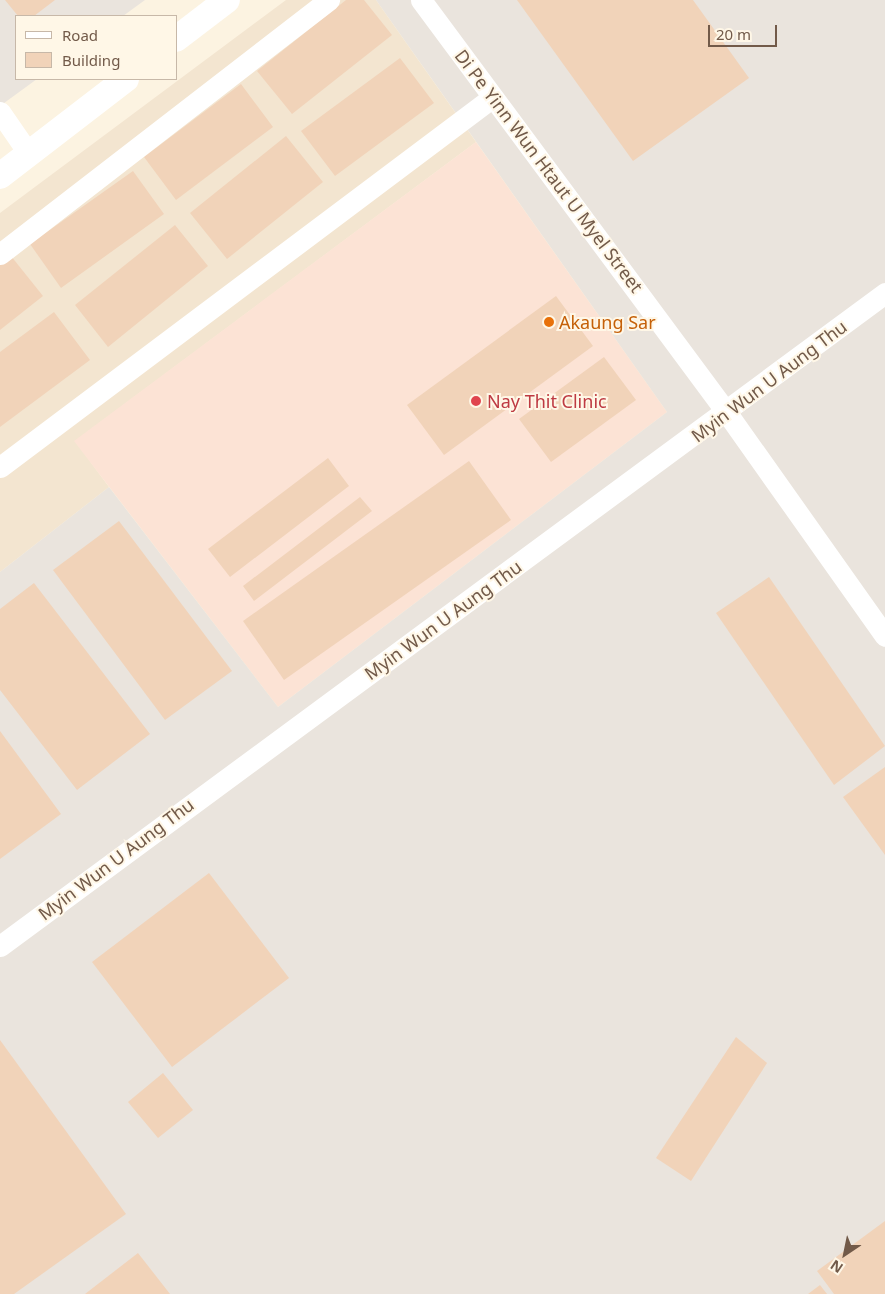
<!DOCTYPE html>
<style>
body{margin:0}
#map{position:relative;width:885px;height:1294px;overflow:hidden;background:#fcf3e1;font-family:"Noto Sans",sans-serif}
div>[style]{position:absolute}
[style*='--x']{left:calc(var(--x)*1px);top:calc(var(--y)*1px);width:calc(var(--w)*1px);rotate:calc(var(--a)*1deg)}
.residential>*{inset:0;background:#f3e5d0}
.commercial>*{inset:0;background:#fce3d5}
.industrial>*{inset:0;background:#eae4dd}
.building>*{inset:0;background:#f1d3b9}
.minor>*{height:21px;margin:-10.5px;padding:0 10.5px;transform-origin:10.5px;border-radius:10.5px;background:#fff}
.tertiary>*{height:26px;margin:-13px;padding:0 13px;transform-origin:13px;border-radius:13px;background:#fff}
.dots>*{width:14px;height:14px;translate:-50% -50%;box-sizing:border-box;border:2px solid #fff7e7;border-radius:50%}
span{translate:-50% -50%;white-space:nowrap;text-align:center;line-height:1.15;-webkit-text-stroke:4px #fff7e7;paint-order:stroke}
.street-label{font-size:18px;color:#725a49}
.food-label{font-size:18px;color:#c56008}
.left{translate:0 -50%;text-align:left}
.health-label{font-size:18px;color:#be3a42}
.legend{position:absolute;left:15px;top:15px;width:162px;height:65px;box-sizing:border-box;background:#fff7e7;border:1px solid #c7b8a8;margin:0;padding:6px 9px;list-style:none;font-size:15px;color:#725a49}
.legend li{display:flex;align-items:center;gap:10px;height:25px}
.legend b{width:25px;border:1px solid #c7b8a8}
.north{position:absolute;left:820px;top:1229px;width:50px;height:50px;-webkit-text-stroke:4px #fff7e7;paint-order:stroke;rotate:214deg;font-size:14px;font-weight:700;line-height:20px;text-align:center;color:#725a49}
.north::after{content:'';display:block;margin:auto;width:18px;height:22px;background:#725a49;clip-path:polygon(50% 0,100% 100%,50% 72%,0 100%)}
.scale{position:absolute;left:708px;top:25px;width:69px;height:22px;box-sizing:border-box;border:2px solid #725a49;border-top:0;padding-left:6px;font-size:15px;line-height:18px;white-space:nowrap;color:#725a49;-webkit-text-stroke:4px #fff7e7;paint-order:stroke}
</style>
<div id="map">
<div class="residential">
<div style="clip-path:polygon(286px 0,376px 0,476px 142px,75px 441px,109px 487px,0 572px,0 213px)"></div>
</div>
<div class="commercial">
<div style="clip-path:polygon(476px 142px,667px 412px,278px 707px,74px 441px)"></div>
</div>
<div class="industrial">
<div style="clip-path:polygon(0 0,145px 0,123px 16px,16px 16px,16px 79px,37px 79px,0 106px)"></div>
<div style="clip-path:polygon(376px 0,885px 0,885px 1294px,0 1294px,0 572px,109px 487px,278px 707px,667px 412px)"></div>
</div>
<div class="building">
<div style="clip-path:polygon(5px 0,55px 0,34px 16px,18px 16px)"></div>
<div style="clip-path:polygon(346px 0,364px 0,392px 35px,292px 114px,257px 71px)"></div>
<div style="clip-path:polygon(517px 0,693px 0,749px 78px,633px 161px)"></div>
<div style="clip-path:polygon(400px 58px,434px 103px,335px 176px,301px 131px)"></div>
<div style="clip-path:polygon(241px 84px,273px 127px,176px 200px,144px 157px)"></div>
<div style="clip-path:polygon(286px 136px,323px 182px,227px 259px,190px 213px)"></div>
<div style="clip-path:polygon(133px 171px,164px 214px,61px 288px,30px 244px)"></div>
<div style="clip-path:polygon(175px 225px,208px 266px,108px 347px,75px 305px)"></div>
<div style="clip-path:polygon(11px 256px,43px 296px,0 330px,0 265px)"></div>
<div style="clip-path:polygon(556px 296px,593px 346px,444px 455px,407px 405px)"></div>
<div style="clip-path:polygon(54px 312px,90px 360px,0 427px,0 352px)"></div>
<div style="clip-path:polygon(604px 357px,636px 400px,551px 462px,519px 419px)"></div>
<div style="clip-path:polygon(328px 458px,349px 486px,230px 577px,208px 549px)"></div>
<div style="clip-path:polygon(469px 461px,511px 520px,284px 680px,243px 621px)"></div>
<div style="clip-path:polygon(360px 497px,372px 511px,254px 601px,243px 586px)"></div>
<div style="clip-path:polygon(119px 521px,232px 671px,165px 720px,53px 570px)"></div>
<div style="clip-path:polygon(769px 577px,885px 746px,834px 785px,716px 613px)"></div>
<div style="clip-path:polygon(34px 583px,150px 734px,77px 790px,0 690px,0 609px)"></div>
<div style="clip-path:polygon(0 731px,61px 814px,0 859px)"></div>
<div style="clip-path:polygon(885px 767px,885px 855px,843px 797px)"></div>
<div style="clip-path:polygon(209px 873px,289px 978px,172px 1067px,92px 962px)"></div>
<div style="clip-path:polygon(736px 1037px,767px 1063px,691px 1181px,656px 1158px)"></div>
<div style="clip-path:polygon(0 1040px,126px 1214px,14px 1294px,0 1294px)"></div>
<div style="clip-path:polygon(163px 1073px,193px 1110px,158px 1138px,128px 1102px)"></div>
<div style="clip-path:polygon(885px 1221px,885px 1294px,834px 1294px,817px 1271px)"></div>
<div style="clip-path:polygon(138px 1253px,170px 1294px,85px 1294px)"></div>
<div style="clip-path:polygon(820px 1285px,827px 1294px,808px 1294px)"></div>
</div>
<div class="minor">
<div style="--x:421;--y:0;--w:514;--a:53.46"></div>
<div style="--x:727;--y:413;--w:273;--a:54.7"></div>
<div style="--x:0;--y:112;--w:51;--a:55.4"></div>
<div style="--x:0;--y:254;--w:416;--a:-37.7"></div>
<div style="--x:0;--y:467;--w:616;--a:-36.89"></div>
<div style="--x:0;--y:946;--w:1100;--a:-36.42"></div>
</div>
<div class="tertiary">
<div style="--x:176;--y:39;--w:64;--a:-37.4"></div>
<div style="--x:0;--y:176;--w:159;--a:-37.6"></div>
</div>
<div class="dots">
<div style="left:549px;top:322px;background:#e8710a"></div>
<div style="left:476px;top:401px;background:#e0444e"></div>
</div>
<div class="street-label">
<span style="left:549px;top:171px;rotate:53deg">Di Pe Yinn Wun Htaut U Myel Street</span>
<span style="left:769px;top:381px;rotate:-37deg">Myin Wun U Aung Thu</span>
<span style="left:443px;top:620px;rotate:-36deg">Myin Wun U Aung Thu</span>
<span style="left:116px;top:859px;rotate:-37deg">Myin Wun U Aung Thu</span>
</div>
<div class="food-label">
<span class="left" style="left:559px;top:322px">Akaung Sar</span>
</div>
<div class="health-label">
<span class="left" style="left:487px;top:401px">Nay Thit Clinic</span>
</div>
<ul class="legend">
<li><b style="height:6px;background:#fff"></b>Road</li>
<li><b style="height:14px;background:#f1d3b9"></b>Building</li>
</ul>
<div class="north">N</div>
<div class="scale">20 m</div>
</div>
